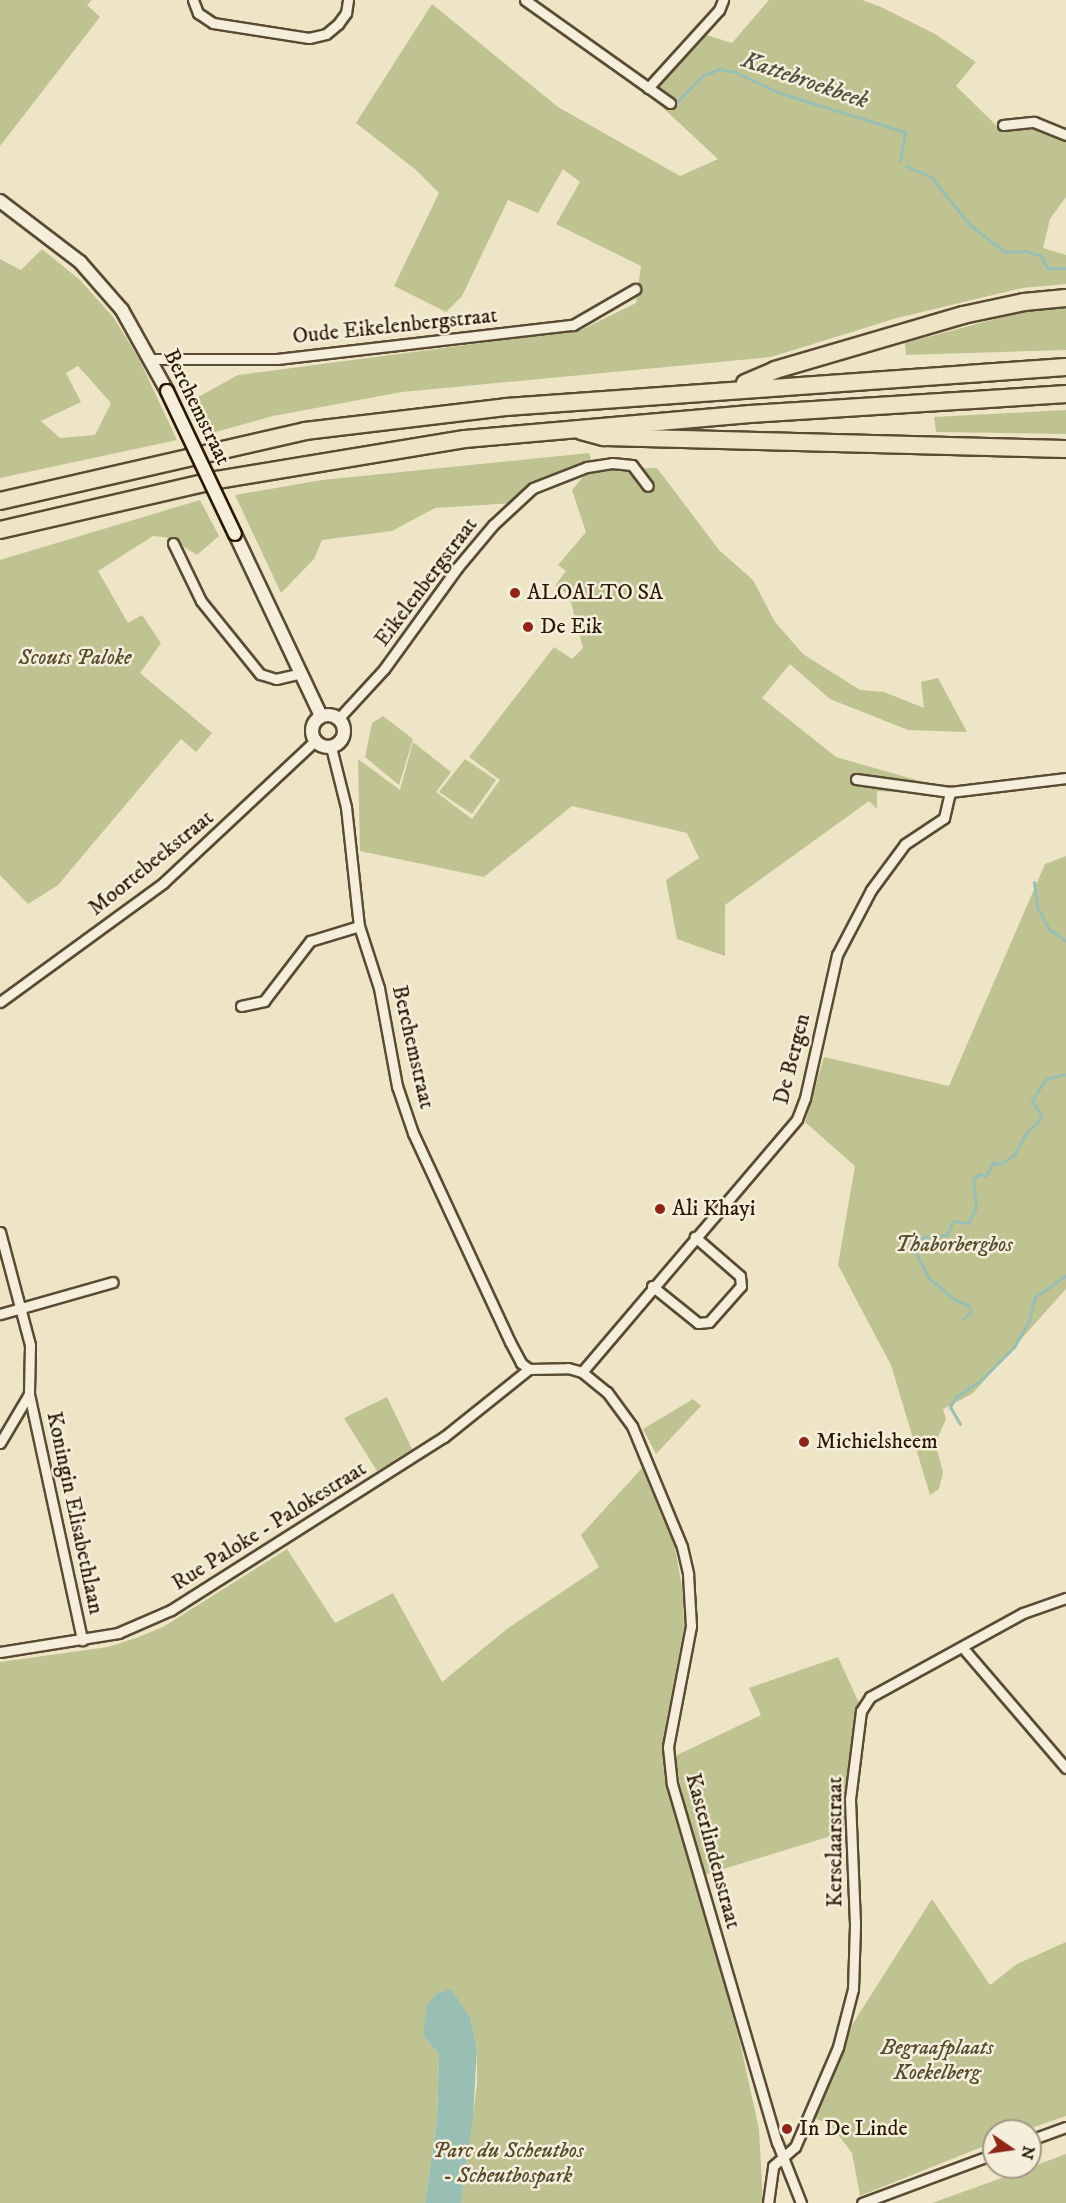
<!DOCTYPE html>
<style>
body{margin:0}
#map{position:relative;width:1066px;height:2203px;overflow:hidden;background:#eee5c7;font-family:"IM FELL DW Pica",serif}
div>[style]{position:absolute}
[style*='--x']{left:calc(var(--x)*1px);top:calc(var(--y)*1px);width:calc(var(--w)*1px);rotate:calc(var(--a)*1deg)}
.green>*{inset:0;background:#bfc391}
.water>*{inset:0;background:#99bfb4}
.stream>*{height:3px;margin:-1.5px;padding:0 1.5px;transform-origin:1.5px;border-radius:1.5px;background:#99bfb4}
.roads{filter:drop-shadow(2px 0 #5a4b33) drop-shadow(-2px 0 #5a4b33) drop-shadow(0 2px #5a4b33) drop-shadow(0 -2px #5a4b33)}
.street>*{height:9px;margin:-4.5px;padding:0 4.5px;transform-origin:4.5px;border-radius:4.5px;background:#f4eedb}
.secondary>*{height:12px;margin:-6px;padding:0 6px;transform-origin:6px;border-radius:6px;background:#f4eedb}
.secondary>.ring{margin:-6px;padding:0;box-sizing:content-box;background:none;border:12px solid #f4eedb;border-radius:50%}
.highway>*{height:16px;margin:-8px;padding:0 8px;transform-origin:8px;border-radius:8px;background:#eee5c7}
.bridges{filter:drop-shadow(2px 0 #291802) drop-shadow(-2px 0 #291802) drop-shadow(0 2px #291802) drop-shadow(0 -2px #291802)}
.secondary-bridge>*{height:12px;margin:-6px;padding:0 6px;transform-origin:6px;border-radius:6px;background:#f4eedb}
.dots>*{width:16px;height:16px;translate:-50% -50%;box-sizing:border-box;border:3px solid #f4eedb;border-radius:50%}
span{translate:-50% -50%;white-space:nowrap;text-align:center;line-height:1.15;-webkit-text-stroke:5px #f4eedb;paint-order:stroke}
.street-label{font-size:22px;color:#291802}
.poi-label{font-size:22px;color:#291802}
.left{translate:0 -50%;text-align:left}
.park-label{font-size:22px;color:#564b2d;font-style:italic}
.water-label{font-size:24px;color:#505240;font-style:italic}
.north{position:absolute;left:982px;top:2119px;width:60px;height:60px;box-sizing:border-box;background:#f4eedb;border:2px solid #a39884;border-radius:50%;rotate:103deg;font-size:16px;font-weight:700;line-height:24px;text-align:center;color:#291802}
.north::after{content:'';display:block;margin:auto;width:21px;height:27px;background:#8f2418;clip-path:polygon(50% 0,100% 100%,50% 72%,0 100%)}
</style>
<div id="map">
<div class="green">
<div style="clip-path:polygon(0 0,92px 0,87px 5px,100px 17px,0 146px)"></div>
<div style="clip-path:polygon(769px 0,862px 0,881px 7px,935px 34px,976px 62px,956px 86px,1000px 129px,1043px 127px,1066px 138px,1066px 197px,1050px 219px,1043px 248px,1066px 255px,1066px 284px,1022px 288px,897px 318px,771px 357px,402px 392px,273px 416px,205px 435px,191px 401px,238px 375px,581px 330px,636px 303px,641px 266px,556px 224px,580px 182px,563px 169px,538px 213px,508px 200px,462px 296px,446px 312px,394px 286px,439px 193px,416px 170px,356px 123px,432px 4px,558px 107px,680px 176px,718px 159px,648px 94px,703px 34px,732px 43px)"></div>
<div style="clip-path:polygon(evenodd,42px 249px,80px 280px,114px 318px,139px 359px,177px 440px,0 478px,0 259px,21px 270px,42px 249px,78px 366px,111px 403px,95px 435px,60px 438px,41px 421px,81px 402px,66px 373px,78px 366px)"></div>
<div style="clip-path:polygon(1066px 308px,1066px 350px,906px 355px,905px 343px,1022px 312px)"></div>
<div style="clip-path:polygon(1066px 410px,1066px 434px,936px 432px,934px 417px)"></div>
<div style="clip-path:polygon(589px 453px,592px 462px,512px 503px,435px 508px,392px 531px,322px 540px,314px 559px,281px 593px,235px 495px,322px 480px)"></div>
<div style="clip-path:polygon(657px 468px,719px 550px,753px 580px,775px 622px,803px 654px,860px 690px,884px 692px,924px 708px,921px 682px,938px 678px,967px 732px,908px 730px,830px 699px,790px 664px,762px 698px,836px 757px,941px 787px,940px 795px,877px 791px,877px 809px,869px 801px,725px 905px,725px 956px,677px 939px,666px 880px,699px 858px,687px 833px,572px 806px,484px 877px,360px 851px,358px 759px,400px 790px,413px 742px,451px 772px,436px 792px,472px 819px,500px 780px,469px 757px,554px 647px,572px 659px,583px 648px,569px 595px,555px 586px,566px 571px,558px 565px,586px 532px,572px 490px,589px 470px)"></div>
<div style="clip-path:polygon(200px 500px,219px 536px,197px 555px,170px 538px,153px 536px,98px 571px,128px 623px,142px 615px,161px 643px,140px 673px,212px 733px,196px 752px,181px 739px,58px 885px,28px 904px,0 875px,0 560px)"></div>
<div style="clip-path:polygon(383px 716px,413px 739px,399px 785px,365px 757px,372px 723px)"></div>
<div style="clip-path:polygon(465px 759px,496px 780px,472px 814px,439px 792px)"></div>
<div style="clip-path:polygon(1066px 856px,1066px 1289px,972px 1394px,943px 1409px,946px 1419px,935px 1443px,943px 1472px,939px 1489px,930px 1495px,891px 1365px,838px 1265px,855px 1166px,805px 1122px,824px 1057px,949px 1086px,1045px 864px)"></div>
<div style="clip-path:polygon(387px 1397px,412px 1449px,377px 1471px,344px 1418px)"></div>
<div style="clip-path:polygon(693px 1399px,701px 1406px,656px 1454px,643px 1429px)"></div>
<div style="clip-path:polygon(642px 1468px,675px 1548px,683px 1592px,684px 1628px,666px 1724px,664px 1767px,739px 2038px,759px 2129px,763px 2203px,461px 2203px,477px 2084px,477px 2049px,471px 2019px,423px 2036px,439px 2054px,437px 2120px,425px 2203px,0 2203px,0 1662px,108px 1647px,136px 1638px,163px 1627px,287px 1549px,335px 1623px,393px 1593px,442px 1682px,507px 1629px,599px 1567px,581px 1535px)"></div>
<div style="clip-path:polygon(838px 1657px,859px 1703px,844px 1832px,704px 1875px,684px 1806px,675px 1756px,761px 1715px,749px 1688px)"></div>
<div style="clip-path:polygon(932px 1899px,990px 1985px,1017px 1964px,1066px 1942px,1066px 2116px,1023px 2131px,994px 2131px,994px 2142px,860px 2196px,852px 2153px,830px 2124px,813px 2118px,852px 2025px)"></div>
<div style="clip-path:polygon(1066px 2154px,1066px 2203px,932px 2203px,1010px 2175px)"></div>
</div>
<div class="water">
<div style="clip-path:polygon(451px 1989px,471px 2019px,477px 2049px,473px 2117px,461px 2203px,425px 2203px,437px 2120px,439px 2054px,423px 2036px,425px 2018px,427px 2005px,436px 1994px)"></div>
</div>
<div class="stream">
<div style="--x:676;--y:103;--w:37;--a:-46"></div>
<div style="--x:702;--y:76;--w:18;--a:-22"></div>
<div style="--x:719;--y:69;--w:16;--a:11"></div>
<div style="--x:735;--y:72;--w:50;--a:25"></div>
<div style="--x:780;--y:93;--w:131;--a:17.3"></div>
<div style="--x:905;--y:132;--w:29;--a:100"></div>
<div style="--x:906;--y:166;--w:27;--a:24"></div>
<div style="--x:931;--y:177;--w:62;--a:50.9"></div>
<div style="--x:970;--y:225;--w:44;--a:37.6"></div>
<div style="--x:1005;--y:252;--w:20;--a:-3"></div>
<div style="--x:1025;--y:251;--w:17;--a:17"></div>
<div style="--x:1041;--y:256;--w:13;--a:63"></div>
<div style="--x:1047;--y:268;--w:19;--a:0"></div>
<div style="--x:1034;--y:882;--w:27;--a:82"></div>
<div style="--x:1038;--y:909;--w:23;--a:61"></div>
<div style="--x:1049;--y:929;--w:21;--a:35"></div>
<div style="--x:963;--y:1319;--w:11;--a:-45"></div>
<div style="--x:971;--y:1311;--w:7;--a:-117"></div>
<div style="--x:968;--y:1305;--w:14;--a:-159"></div>
<div style="--x:955;--y:1300;--w:35;--a:-140"></div>
<div style="--x:928;--y:1277;--w:38;--a:-117"></div>
<div style="--x:911;--y:1243;--w:9;--a:-32"></div>
<div style="--x:919;--y:1238;--w:28;--a:-6"></div>
<div style="--x:947;--y:1235;--w:15;--a:-67"></div>
<div style="--x:953;--y:1221;--w:15;--a:8"></div>
<div style="--x:968;--y:1223;--w:18;--a:-63"></div>
<div style="--x:976;--y:1207;--w:27;--a:-96"></div>
<div style="--x:973;--y:1180;--w:8;--a:-45"></div>
<div style="--x:979;--y:1174;--w:7;--a:16"></div>
<div style="--x:986;--y:1176;--w:15;--a:-62"></div>
<div style="--x:993;--y:1163;--w:7;--a:8"></div>
<div style="--x:1000;--y:1164;--w:17;--a:-33"></div>
<div style="--x:1014;--y:1155;--w:25;--a:-61"></div>
<div style="--x:1026;--y:1133;--w:18;--a:-43"></div>
<div style="--x:1039;--y:1121;--w:6;--a:-72"></div>
<div style="--x:1041;--y:1115;--w:17;--a:-123"></div>
<div style="--x:1032;--y:1101;--w:14;--a:-60"></div>
<div style="--x:1039;--y:1089;--w:12;--a:-55"></div>
<div style="--x:1046;--y:1079;--w:21;--a:-14"></div>
<div style="--x:960;--y:1424;--w:20;--a:-120"></div>
<div style="--x:950;--y:1407;--w:12;--a:-59"></div>
<div style="--x:956;--y:1397;--w:30;--a:-34"></div>
<div style="--x:981;--y:1380;--w:47;--a:-45"></div>
<div style="--x:1014;--y:1347;--w:30;--a:-60"></div>
<div style="--x:1029;--y:1321;--w:25;--a:-76"></div>
<div style="--x:1035;--y:1297;--w:38;--a:-35"></div>
</div>
<div class="roads">
<div class="street">
<div style="--x:193;--y:0;--w:14;--a:69"></div>
<div style="--x:198;--y:13;--w:18;--a:34"></div>
<div style="--x:213;--y:23;--w:97;--a:8.9"></div>
<div style="--x:309;--y:38;--w:17;--a:-13"></div>
<div style="--x:326;--y:34;--w:16;--a:-40"></div>
<div style="--x:338;--y:24;--w:14;--a:-54"></div>
<div style="--x:346;--y:13;--w:13;--a:-81"></div>
<div style="--x:525;--y:0;--w:178;--a:35.4"></div>
<div style="--x:648;--y:88;--w:105;--a:-47.7"></div>
<div style="--x:719;--y:10;--w:11;--a:-68"></div>
<div style="--x:1003;--y:125;--w:31;--a:-6"></div>
<div style="--x:1034;--y:122;--w:35;--a:22"></div>
<div style="--x:150;--y:359;--w:127;--a:0"></div>
<div style="--x:277;--y:359;--w:298;--a:-6.6"></div>
<div style="--x:573;--y:325;--w:72;--a:-30.1"></div>
<div style="--x:173;--y:543;--w:64;--a:64.2"></div>
<div style="--x:201;--y:601;--w:94;--a:51.1"></div>
<div style="--x:260;--y:674;--w:17;--a:17"></div>
<div style="--x:276;--y:679;--w:26;--a:-13"></div>
<div style="--x:338;--y:719;--w:68;--a:-47.4"></div>
<div style="--x:384;--y:669;--w:125;--a:-54.1"></div>
<div style="--x:457;--y:568;--w:56;--a:-50.1"></div>
<div style="--x:493;--y:525;--w:54;--a:-42.8"></div>
<div style="--x:533;--y:488;--w:58;--a:-21.3"></div>
<div style="--x:587;--y:467;--w:25;--a:-9"></div>
<div style="--x:612;--y:463;--w:20;--a:6"></div>
<div style="--x:632;--y:465;--w:26;--a:53"></div>
<div style="--x:331;--y:747;--w:62;--a:76"></div>
<div style="--x:346;--y:807;--w:120;--a:83.8"></div>
<div style="--x:359;--y:926;--w:65;--a:72.1"></div>
<div style="--x:379;--y:988;--w:100;--a:79.6"></div>
<div style="--x:397;--y:1086;--w:50;--a:71.2"></div>
<div style="--x:413;--y:1133;--w:230;--a:65.1"></div>
<div style="--x:510;--y:1342;--w:24;--a:62"></div>
<div style="--x:521;--y:1363;--w:10;--a:37"></div>
<div style="--x:856;--y:779;--w:95;--a:7.9"></div>
<div style="--x:950;--y:792;--w:117;--a:-6.9"></div>
<div style="--x:0;--y:1002;--w:202;--a:-36.1"></div>
<div style="--x:163;--y:883;--w:208;--a:-43.1"></div>
<div style="--x:241;--y:1006;--w:24;--a:-12"></div>
<div style="--x:264;--y:1001;--w:76;--a:-52.5"></div>
<div style="--x:310;--y:941;--w:51;--a:-17"></div>
<div style="--x:0;--y:1232;--w:117;--a:75.1"></div>
<div style="--x:30;--y:1345;--w:49;--a:91.2"></div>
<div style="--x:29;--y:1394;--w:57;--a:120.6"></div>
<div style="--x:652;--y:1286;--w:59;--a:38.8"></div>
<div style="--x:698;--y:1323;--w:11;--a:-5"></div>
<div style="--x:709;--y:1322;--w:48;--a:-48.4"></div>
<div style="--x:741;--y:1286;--w:10;--a:-96"></div>
<div style="--x:740;--y:1276;--w:60;--a:-139.1"></div>
<div style="--x:0;--y:1314;--w:117;--a:-15.8"></div>
<div style="--x:529;--y:1369;--w:39;--a:-1"></div>
<div style="--x:568;--y:1368;--w:15;--a:16"></div>
<div style="--x:582;--y:1372;--w:32;--a:39"></div>
<div style="--x:607;--y:1392;--w:42;--a:53.7"></div>
<div style="--x:632;--y:1426;--w:131;--a:67.5"></div>
<div style="--x:682;--y:1547;--w:28;--a:77"></div>
<div style="--x:688;--y:1574;--w:52;--a:86.7"></div>
<div style="--x:691;--y:1626;--w:123;--a:100.8"></div>
<div style="--x:668;--y:1747;--w:37;--a:84"></div>
<div style="--x:672;--y:1784;--w:373;--a:73.7"></div>
<div style="--x:777;--y:2142;--w:66;--a:68.5"></div>
<div style="--x:582;--y:1372;--w:332;--a:-49.6"></div>
<div style="--x:797;--y:1119;--w:22;--a:-69"></div>
<div style="--x:805;--y:1098;--w:147;--a:-77.4"></div>
<div style="--x:837;--y:955;--w:73;--a:-62.4"></div>
<div style="--x:871;--y:890;--w:57;--a:-53.5"></div>
<div style="--x:905;--y:844;--w:47;--a:-33.7"></div>
<div style="--x:944;--y:818;--w:27;--a:-77"></div>
<div style="--x:29;--y:1394;--w:252;--a:77.8"></div>
<div style="--x:963;--y:1648;--w:158;--a:49.4"></div>
<div style="--x:0;--y:1652;--w:120;--a:-9.1"></div>
<div style="--x:118;--y:1633;--w:58;--a:-23.5"></div>
<div style="--x:171;--y:1610;--w:323;--a:-32.4"></div>
<div style="--x:444;--y:1437;--w:109;--a:-38.7"></div>
<div style="--x:1030;--y:2140;--w:38;--a:-20"></div>
<div style="--x:768;--y:2203;--w:37;--a:-82"></div>
<div style="--x:773;--y:2166;--w:29;--a:-41"></div>
<div style="--x:795;--y:2147;--w:109;--a:-66.7"></div>
<div style="--x:838;--y:2047;--w:60;--a:-75.5"></div>
<div style="--x:853;--y:1989;--w:65;--a:-88.2"></div>
<div style="--x:855;--y:1924;--w:125;--a:-92.3"></div>
<div style="--x:850;--y:1799;--w:89;--a:-82.9"></div>
<div style="--x:861;--y:1711;--w:17;--a:-57"></div>
<div style="--x:870;--y:1697;--w:175;--a:-28.8"></div>
<div style="--x:1023;--y:1613;--w:46;--a:-19.2"></div>
<div style="--x:862;--y:2203;--w:141;--a:-20.4"></div>
</div>
<div class="secondary">
<div style="--x:0;--y:201;--w:101;--a:37.3"></div>
<div style="--x:80;--y:262;--w:64;--a:48.8"></div>
<div style="--x:122;--y:310;--w:93;--a:60.9"></div>
<div style="--x:235;--y:534;--w:201;--a:64.7"></div>
<div class="ring" style="left:312px;top:715px;width:20px;height:20px"></div>
</div>
<div class="highway">
<div style="--x:745;--y:383;--w:33;--a:-23"></div>
<div style="--x:775;--y:370;--w:196;--a:-16.3"></div>
<div style="--x:963;--y:315;--w:62;--a:-12"></div>
<div style="--x:1024;--y:302;--w:42;--a:-5.4"></div>
<div style="--x:581;--y:431;--w:24;--a:15"></div>
<div style="--x:604;--y:437;--w:462;--a:1.5"></div>
<div style="--x:0;--y:501;--w:313;--a:-12.9"></div>
<div style="--x:305;--y:431;--w:202;--a:-6.8"></div>
<div style="--x:506;--y:407;--w:561;--a:-4.09"></div>
<div style="--x:0;--y:530;--w:223;--a:-13"></div>
<div style="--x:217;--y:480;--w:251;--a:-9.4"></div>
<div style="--x:465;--y:439;--w:286;--a:-5"></div>
<div style="--x:750;--y:414;--w:317;--a:-3.6"></div>
</div>
</div>
<div class="bridges">
<div class="secondary-bridge">
<div style="--x:167;--y:391;--w:158;--a:64.6"></div>
</div>
</div>
<div class="dots">
<div style="left:515px;top:593px;background:#8f2418"></div>
<div style="left:528px;top:627px;background:#8f2418"></div>
<div style="left:660px;top:1209px;background:#8f2418"></div>
<div style="left:804px;top:1442px;background:#8f2418"></div>
<div style="left:787px;top:2129px;background:#8f2418"></div>
</div>
<div class="street-label">
<span style="left:395px;top:326px;rotate:-6deg">Oude Eikelenbergstraat</span>
<span style="left:197px;top:407px;rotate:64deg">Berchemstraat</span>
<span style="left:426px;top:582px;rotate:-53deg">Eikelenbergstraat</span>
<span style="left:151px;top:863px;rotate:-39deg">Moortebeekstraat</span>
<span style="left:413px;top:1047px;rotate:77deg">Berchemstraat</span>
<span style="left:792px;top:1059px;rotate:-76deg">De Bergen</span>
<span style="left:75px;top:1513px;rotate:78deg">Koningin Elisabethlaan</span>
<span style="left:269px;top:1526px;rotate:-32deg">Rue Paloke - Palokestraat</span>
<span style="left:835px;top:1842px;rotate:-90deg">Kerselaarstraat</span>
<span style="left:713px;top:1851px;rotate:75deg">Kasterlindenstraat</span>
</div>
<div class="poi-label">
<span class="left" style="left:527px;top:593px">ALOALTO SA</span>
<span class="left" style="left:540px;top:627px">De Eik</span>
<span class="left" style="left:672px;top:1209px">Ali Khayi</span>
<span class="left" style="left:816px;top:1442px">Michielsheem</span>
<span class="left" style="left:799px;top:2129px">In De Linde</span>
</div>
<div class="park-label">
<span style="left:75px;top:658px">Scouts Paloke</span>
<span style="left:954px;top:1245px">Thaborbergbos</span>
<span style="left:937px;top:2060px">Begraafplaats<br>Koekelberg</span>
<span style="left:508px;top:2163px">Parc du Scheutbos<br>- Scheutbospark</span>
</div>
<div class="water-label">
<span style="left:805px;top:81px;rotate:19deg">Kattebroekbeek</span>
</div>
<div class="north">N</div>
</div>
